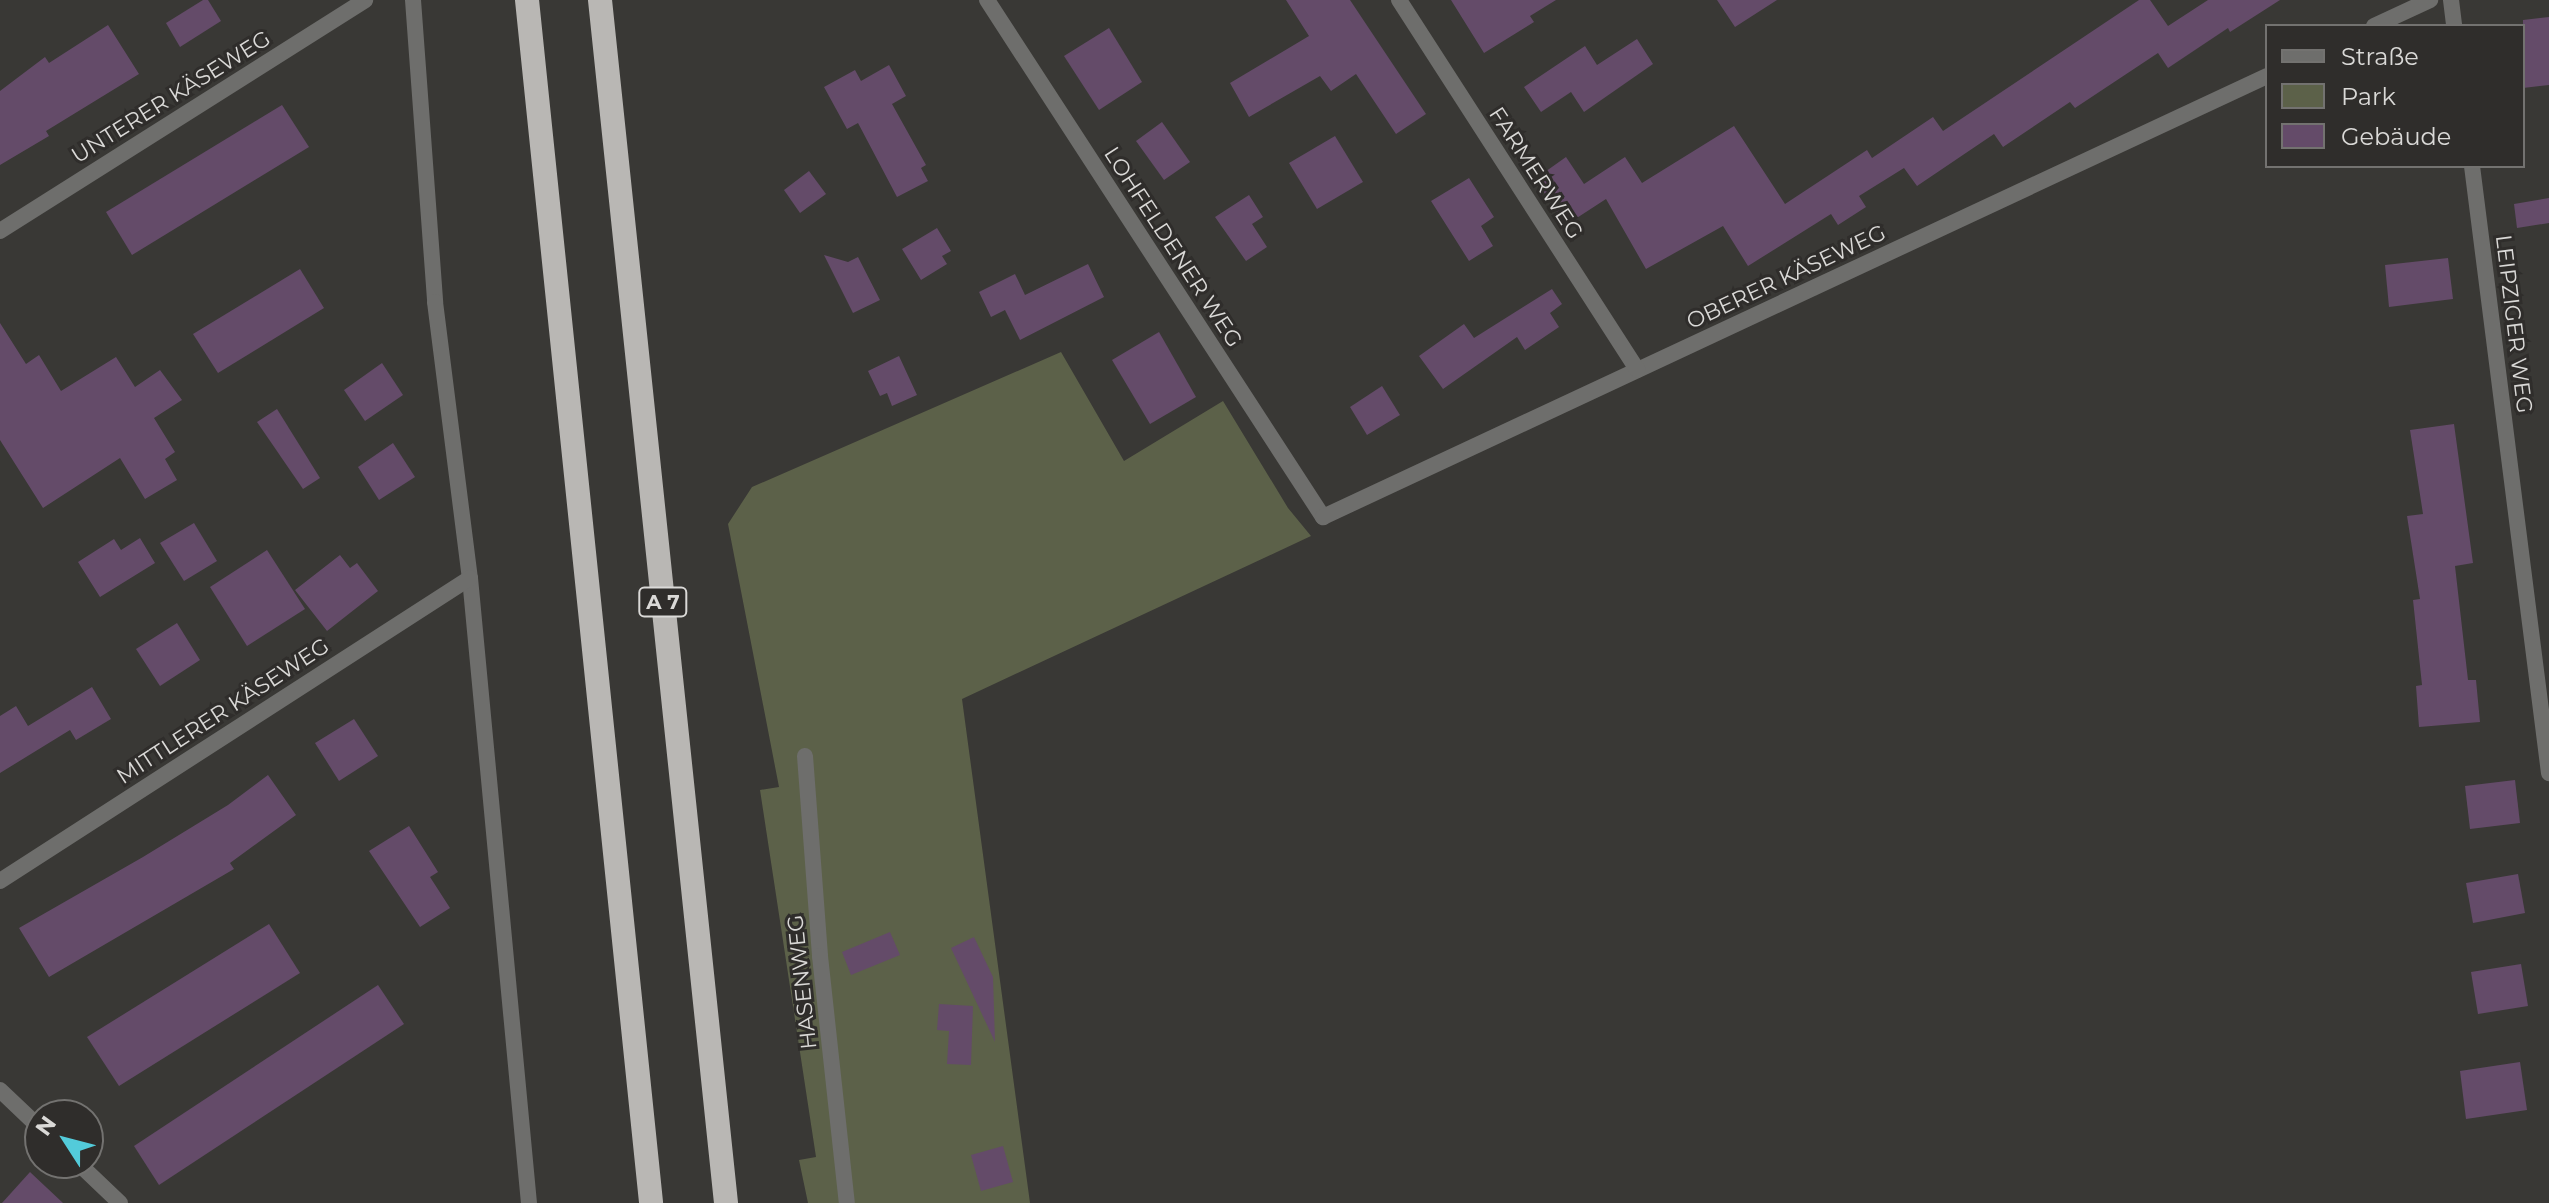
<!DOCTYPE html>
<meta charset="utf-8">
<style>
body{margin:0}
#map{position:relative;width:2549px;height:1203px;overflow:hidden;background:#393835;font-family:Montserrat,sans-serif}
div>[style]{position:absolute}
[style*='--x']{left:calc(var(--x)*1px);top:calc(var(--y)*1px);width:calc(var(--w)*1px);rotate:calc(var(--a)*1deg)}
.green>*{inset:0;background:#5c6149}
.building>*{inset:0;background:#644b69}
.minor>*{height:16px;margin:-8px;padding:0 8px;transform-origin:8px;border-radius:8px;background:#6e6e6c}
.motorway>*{height:24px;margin:-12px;padding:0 12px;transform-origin:12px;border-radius:12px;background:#b9b7b4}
span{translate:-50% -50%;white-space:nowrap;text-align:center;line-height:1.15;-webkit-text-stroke:6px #2f2d2b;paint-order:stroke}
.shield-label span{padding:2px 6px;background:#2f2d2b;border:2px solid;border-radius:6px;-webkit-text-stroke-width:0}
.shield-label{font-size:20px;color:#dad9d7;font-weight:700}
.street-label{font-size:22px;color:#dad9d7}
.legend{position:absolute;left:2265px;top:24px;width:260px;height:144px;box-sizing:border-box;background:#2f2d2b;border:2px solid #737270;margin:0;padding:10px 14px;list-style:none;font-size:24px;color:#dad9d7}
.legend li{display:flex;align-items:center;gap:16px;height:40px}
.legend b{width:40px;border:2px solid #737270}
.north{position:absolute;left:24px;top:1099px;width:80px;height:80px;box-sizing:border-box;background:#2f2d2b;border:2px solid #737270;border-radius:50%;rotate:306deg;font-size:22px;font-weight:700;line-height:32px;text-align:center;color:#dad9d7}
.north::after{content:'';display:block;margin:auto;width:28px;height:36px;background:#53cbda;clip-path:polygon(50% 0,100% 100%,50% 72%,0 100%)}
</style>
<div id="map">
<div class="green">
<div style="clip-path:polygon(1061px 352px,1124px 461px,1223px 401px,1288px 508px,1311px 536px,962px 699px,1030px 1203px,808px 1203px,799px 1160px,816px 1157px,760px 790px,779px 787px,728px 524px,752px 487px)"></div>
</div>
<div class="building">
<div style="clip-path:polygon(203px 0,208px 0,221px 21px,180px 47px,166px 23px)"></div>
<div style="clip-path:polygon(1286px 0,1350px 0,1426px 114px,1396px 134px,1356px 74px,1331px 91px,1320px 76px,1249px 117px,1230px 83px,1309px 36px)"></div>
<div style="clip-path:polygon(1451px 0,1556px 0,1530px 16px,1534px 22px,1484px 53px)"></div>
<div style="clip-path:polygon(1717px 0,1777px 0,1735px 27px)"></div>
<div style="clip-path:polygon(2139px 0,2150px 0,2168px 26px,2208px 0,2280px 0,2230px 32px,2228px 28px,2168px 68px,2158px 53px,2075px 108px,2070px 102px,2003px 147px,1994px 134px,1917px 186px,1904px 168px,1859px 196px,1866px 207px,1838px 225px,1831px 214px,1748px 266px,1723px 226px,1646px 269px,1606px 199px,1566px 225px,1535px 179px,1566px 157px,1584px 184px,1625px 157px,1642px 183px,1734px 126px,1785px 204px,1867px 150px,1872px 158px,1933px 117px,1943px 131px)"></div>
<div style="clip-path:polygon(2549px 17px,2549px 85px,2523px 88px,2523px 20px)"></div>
<div style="clip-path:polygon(108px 25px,139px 74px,46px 131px,49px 136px,0 165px,0 91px,45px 57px,49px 63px)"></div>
<div style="clip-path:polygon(1109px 28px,1142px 82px,1099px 110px,1064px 56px)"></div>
<div style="clip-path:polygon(1637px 39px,1653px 64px,1584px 112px,1571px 92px,1541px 112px,1524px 87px,1585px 46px,1597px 65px)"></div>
<div style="clip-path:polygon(889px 65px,906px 96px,892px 104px,926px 165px,921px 168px,928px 181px,897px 197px,858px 123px,847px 129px,824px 87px,855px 70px,861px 81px)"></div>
<div style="clip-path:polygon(282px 105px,309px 147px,132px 255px,106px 212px)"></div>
<div style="clip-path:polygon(1162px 122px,1190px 162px,1164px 180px,1136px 141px)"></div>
<div style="clip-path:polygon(1335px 136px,1363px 182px,1317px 209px,1289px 163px)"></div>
<div style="clip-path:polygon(809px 171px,826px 194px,800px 213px,784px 190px)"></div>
<div style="clip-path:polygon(1469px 178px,1494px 217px,1481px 226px,1493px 246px,1469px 261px,1431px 201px)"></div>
<div style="clip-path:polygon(1249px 195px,1263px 217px,1252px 224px,1267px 247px,1246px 261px,1215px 217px)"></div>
<div style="clip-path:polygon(2549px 198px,2549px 223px,2517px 228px,2514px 204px)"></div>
<div style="clip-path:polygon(937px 228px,951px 251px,942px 256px,947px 264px,921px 280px,902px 249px)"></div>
<div style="clip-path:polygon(824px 255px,848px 262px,858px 257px,880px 300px,853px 313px)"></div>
<div style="clip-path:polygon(2448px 258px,2453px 299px,2389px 307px,2385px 265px)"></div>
<div style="clip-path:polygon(1088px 264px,1104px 297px,1020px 340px,1005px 310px,991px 317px,979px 292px,1015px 274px,1025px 295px)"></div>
<div style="clip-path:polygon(300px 269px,324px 308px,218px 373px,193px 334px)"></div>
<div style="clip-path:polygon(1552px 289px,1562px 304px,1550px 313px,1559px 327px,1525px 350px,1517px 337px,1443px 389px,1419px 356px,1464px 324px,1474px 338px)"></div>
<div style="clip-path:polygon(0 323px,26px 364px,39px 355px,61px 391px,116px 357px,135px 387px,160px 370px,182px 400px,154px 418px,175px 452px,165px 459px,177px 480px,145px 499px,120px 458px,43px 508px,0 440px)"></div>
<div style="clip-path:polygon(1159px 332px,1196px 397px,1150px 424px,1112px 360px)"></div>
<div style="clip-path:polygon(899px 356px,917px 395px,892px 406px,887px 393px,880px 396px,868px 371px)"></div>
<div style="clip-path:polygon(382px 363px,403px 395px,365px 421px,344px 390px)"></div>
<div style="clip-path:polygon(1382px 386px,1400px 415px,1367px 435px,1350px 407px)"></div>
<div style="clip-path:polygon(277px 409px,320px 478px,303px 489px,257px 422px)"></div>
<div style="clip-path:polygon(2454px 424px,2473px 563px,2455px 566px,2468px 680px,2476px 680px,2480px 722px,2419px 727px,2416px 686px,2422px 685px,2413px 600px,2420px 599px,2407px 516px,2423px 514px,2410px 430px)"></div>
<div style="clip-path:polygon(393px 443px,415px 477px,379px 500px,358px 467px)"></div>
<div style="clip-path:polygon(194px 523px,217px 561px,184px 581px,160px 543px)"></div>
<div style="clip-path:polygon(140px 538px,155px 563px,100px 597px,78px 562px,114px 539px,121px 550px)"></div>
<div style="clip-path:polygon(267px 550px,305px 609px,247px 646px,210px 587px)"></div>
<div style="clip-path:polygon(340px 555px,350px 568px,357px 563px,378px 591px,327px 631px,295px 590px)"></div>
<div style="clip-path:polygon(177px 623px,200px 660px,160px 686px,136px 649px)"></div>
<div style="clip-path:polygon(92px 687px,111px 719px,76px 740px,70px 730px,0 773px,0 716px,16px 706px,28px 726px)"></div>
<div style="clip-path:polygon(354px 719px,378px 756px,339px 781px,315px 743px)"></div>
<div style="clip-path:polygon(268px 775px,296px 815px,230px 863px,234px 869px,49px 977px,19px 928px,143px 857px,228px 805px)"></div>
<div style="clip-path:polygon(2515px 780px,2520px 823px,2470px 829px,2465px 786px)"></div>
<div style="clip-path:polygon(409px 826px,438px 872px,430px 877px,450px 908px,420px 927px,369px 851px)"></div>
<div style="clip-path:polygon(2518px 874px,2525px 913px,2473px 923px,2466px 883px)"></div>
<div style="clip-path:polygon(269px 924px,300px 973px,119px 1086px,87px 1037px)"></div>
<div style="clip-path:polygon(890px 932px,900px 955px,851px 975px,842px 952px)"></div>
<div style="clip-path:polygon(974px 937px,993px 977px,995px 1042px,951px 948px)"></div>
<div style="clip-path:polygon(2521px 964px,2528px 1006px,2478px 1014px,2471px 972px)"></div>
<div style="clip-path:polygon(378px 985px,404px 1024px,159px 1185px,134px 1146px)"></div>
<div style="clip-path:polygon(939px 1004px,973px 1006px,971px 1065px,947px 1064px,949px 1031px,937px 1030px)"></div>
<div style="clip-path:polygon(2520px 1062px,2527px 1110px,2466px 1119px,2460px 1071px)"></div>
<div style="clip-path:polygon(1003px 1146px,1013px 1182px,981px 1191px,971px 1155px)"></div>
<div style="clip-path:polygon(30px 1172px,63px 1203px,2px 1203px)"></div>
</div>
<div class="minor">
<div style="--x:413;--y:0;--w:303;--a:85.8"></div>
<div style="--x:435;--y:302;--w:278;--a:82.8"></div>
<div style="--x:470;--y:578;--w:628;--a:84.61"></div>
<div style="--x:987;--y:0;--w:617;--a:56.98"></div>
<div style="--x:1323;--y:517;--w:1042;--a:-25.04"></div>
<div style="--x:1399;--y:0;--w:440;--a:57.2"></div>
<div style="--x:2451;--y:0;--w:26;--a:83"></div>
<div style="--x:2374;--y:26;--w:62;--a:-24.9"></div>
<div style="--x:2472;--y:166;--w:612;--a:82.77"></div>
<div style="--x:0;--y:231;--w:432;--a:-32.3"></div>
<div style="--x:805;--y:756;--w:201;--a:85.7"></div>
<div style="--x:820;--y:956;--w:248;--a:83.8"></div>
<div style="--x:0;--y:881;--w:559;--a:-32.81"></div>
<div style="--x:0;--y:1090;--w:55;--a:43.5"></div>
<div style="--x:78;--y:1163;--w:58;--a:43.6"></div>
</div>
<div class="motorway">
<div style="--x:527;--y:0;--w:1209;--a:84.11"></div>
<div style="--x:600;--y:0;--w:1210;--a:84.02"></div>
</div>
<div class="shield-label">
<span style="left:663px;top:602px">A 7</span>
</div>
<div class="street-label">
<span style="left:171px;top:97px;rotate:-32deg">UNTERER KÄSEWEG</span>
<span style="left:1536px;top:173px;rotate:57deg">FARMERWEG</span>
<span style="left:1173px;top:247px;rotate:57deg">LOHFELDENER WEG</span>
<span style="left:1786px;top:277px;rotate:-25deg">OBERER KÄSEWEG</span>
<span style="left:2514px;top:324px;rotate:83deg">LEIPZIGER WEG</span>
<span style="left:223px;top:711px;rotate:-33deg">MITTLERER KÄSEWEG</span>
<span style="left:802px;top:982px;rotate:-96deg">HASENWEG</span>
</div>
<ul class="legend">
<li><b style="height:10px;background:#6e6e6c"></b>Straße</li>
<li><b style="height:22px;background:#5c6149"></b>Park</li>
<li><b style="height:22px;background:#644b69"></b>Gebäude</li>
</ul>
<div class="north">N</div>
</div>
